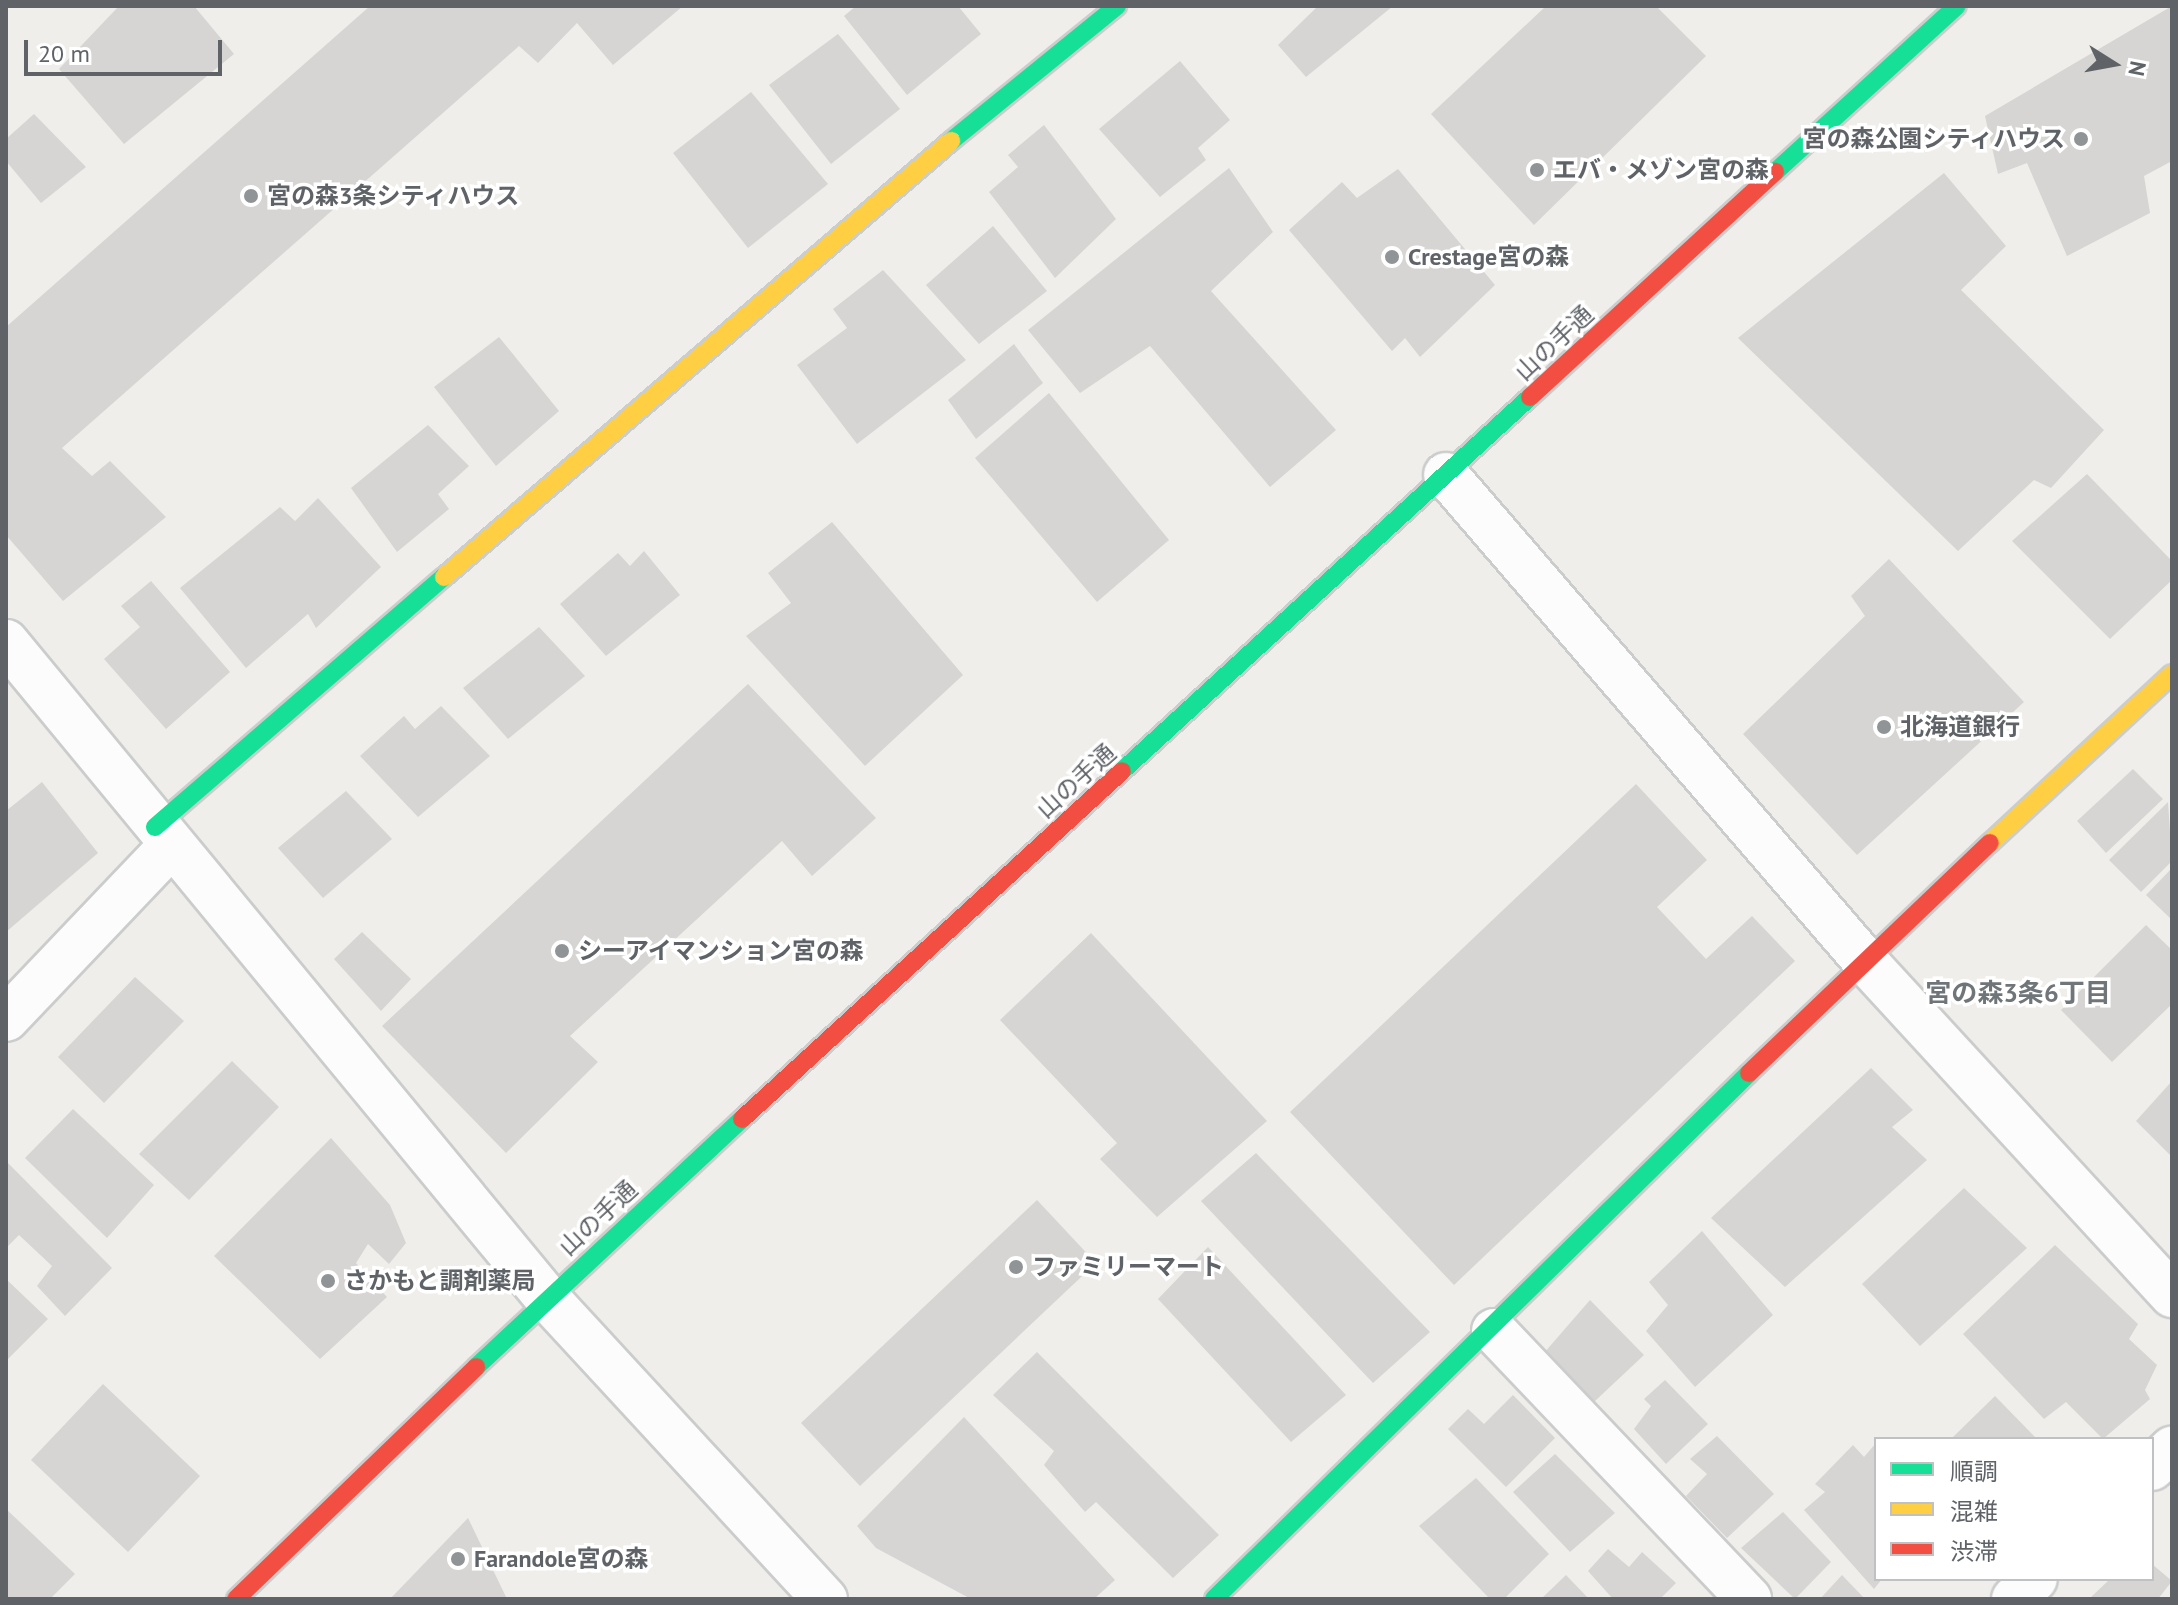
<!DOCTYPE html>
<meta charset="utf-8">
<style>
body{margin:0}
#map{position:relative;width:2178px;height:1605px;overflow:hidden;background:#efeeea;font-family:"PT Sans","Noto Sans JP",sans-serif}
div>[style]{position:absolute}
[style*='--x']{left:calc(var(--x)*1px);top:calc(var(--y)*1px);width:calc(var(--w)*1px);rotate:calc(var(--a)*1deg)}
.building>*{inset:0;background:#d6d5d3}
.roads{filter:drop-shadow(2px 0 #cbcccc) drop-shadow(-2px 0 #cbcccc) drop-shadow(0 2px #cbcccc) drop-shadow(0 -2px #cbcccc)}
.street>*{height:44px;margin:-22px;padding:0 22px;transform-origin:22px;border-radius:22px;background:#fdfcfc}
.fast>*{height:18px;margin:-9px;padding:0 9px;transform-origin:9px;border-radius:9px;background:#16e098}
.slow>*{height:18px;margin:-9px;padding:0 9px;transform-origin:9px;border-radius:9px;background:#ffcf43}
.jam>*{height:18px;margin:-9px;padding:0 9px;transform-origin:9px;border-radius:9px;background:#f24e42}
.dots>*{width:22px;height:22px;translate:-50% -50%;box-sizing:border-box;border:4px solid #fff;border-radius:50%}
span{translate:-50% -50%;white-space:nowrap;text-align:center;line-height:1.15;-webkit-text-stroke:7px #fff;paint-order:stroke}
.poi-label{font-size:24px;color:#5f6368;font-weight:700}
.right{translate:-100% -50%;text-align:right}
.left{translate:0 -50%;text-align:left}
.street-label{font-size:24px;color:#5f6368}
.neighbourhood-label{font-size:26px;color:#70757a;font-weight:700}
.frame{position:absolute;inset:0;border:8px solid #5f6368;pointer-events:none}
.legend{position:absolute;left:1874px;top:1437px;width:280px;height:144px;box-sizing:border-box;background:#fff;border:2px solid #bfc1c3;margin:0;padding:10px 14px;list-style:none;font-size:24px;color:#5f6368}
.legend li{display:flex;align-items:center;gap:16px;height:40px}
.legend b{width:40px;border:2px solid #bfc1c3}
.north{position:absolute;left:2074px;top:24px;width:80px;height:80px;-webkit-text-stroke:6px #fff;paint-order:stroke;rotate:101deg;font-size:22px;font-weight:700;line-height:32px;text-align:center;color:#5f6368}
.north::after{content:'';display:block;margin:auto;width:28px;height:36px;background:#5f6368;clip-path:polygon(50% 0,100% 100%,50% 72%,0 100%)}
.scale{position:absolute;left:24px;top:40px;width:198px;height:36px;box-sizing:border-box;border:4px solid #5f6368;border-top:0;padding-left:10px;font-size:24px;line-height:28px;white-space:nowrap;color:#5f6368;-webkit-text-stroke:6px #fff;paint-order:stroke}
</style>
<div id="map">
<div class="building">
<div style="clip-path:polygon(119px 6px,194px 6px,234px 54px,124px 144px,59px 69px)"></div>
<div style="clip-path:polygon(370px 6px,683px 6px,613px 65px,577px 23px,538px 63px,519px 46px,62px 448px,92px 476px,110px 461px,166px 517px,63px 601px,6px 535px,6px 327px)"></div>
<div style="clip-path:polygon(856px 6px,958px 6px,981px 34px,907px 95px,844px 16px)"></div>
<div style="clip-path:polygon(1318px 6px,1393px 6px,1306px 77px,1278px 45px)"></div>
<div style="clip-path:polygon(1546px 6px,1656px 6px,1706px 56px,1534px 225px,1431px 114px)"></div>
<div style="clip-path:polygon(2172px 6px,2172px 161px,2144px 176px,2150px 213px,2067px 256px,2027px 163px,1998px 174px,1985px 116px)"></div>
<div style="clip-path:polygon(838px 34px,900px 109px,831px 164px,769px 85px)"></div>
<div style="clip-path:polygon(1180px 61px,1230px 120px,1198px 148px,1206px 160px,1160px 197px,1099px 129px)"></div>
<div style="clip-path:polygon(751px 92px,828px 184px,748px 248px,673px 153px)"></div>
<div style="clip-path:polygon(34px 114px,86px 167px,41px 203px,6px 161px,6px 139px)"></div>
<div style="clip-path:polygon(1044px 125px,1116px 219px,1055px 278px,989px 192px,1018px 167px,1008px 155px)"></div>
<div style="clip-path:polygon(1229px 168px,1273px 232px,1211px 291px,1336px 430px,1270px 487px,1150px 346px,1080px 393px,1028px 330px)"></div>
<div style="clip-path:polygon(1398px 169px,1495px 285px,1420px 357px,1405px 338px,1392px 351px,1289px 230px,1342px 182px,1357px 198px)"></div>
<div style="clip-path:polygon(1944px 173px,2006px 246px,1961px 290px,2104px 430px,2051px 488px,2034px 480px,1958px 551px,1738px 338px)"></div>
<div style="clip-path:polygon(993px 226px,1047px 291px,979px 344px,926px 285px)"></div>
<div style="clip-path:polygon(883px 270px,966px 360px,857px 444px,797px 365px,847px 328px,833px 309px)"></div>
<div style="clip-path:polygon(499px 337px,559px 411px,496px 466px,434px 387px)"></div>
<div style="clip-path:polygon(1014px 344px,1043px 383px,976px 439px,948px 400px)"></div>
<div style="clip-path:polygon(1049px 393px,1169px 540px,1097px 602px,975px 458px)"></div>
<div style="clip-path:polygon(428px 425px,469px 466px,438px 494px,449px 509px,397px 552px,351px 488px)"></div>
<div style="clip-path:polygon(2087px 474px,2172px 561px,2172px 580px,2110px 639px,2012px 541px)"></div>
<div style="clip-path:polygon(318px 498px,381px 567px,316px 628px,308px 614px,246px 668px,180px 588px,280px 507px,295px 521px)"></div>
<div style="clip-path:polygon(832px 522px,963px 675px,865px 766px,746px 636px,791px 603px,768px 573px)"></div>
<div style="clip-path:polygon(644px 551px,680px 595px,606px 656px,560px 604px,618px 553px,630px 566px)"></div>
<div style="clip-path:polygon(1889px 559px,2024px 702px,1857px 855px,1743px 734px,1865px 616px,1851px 596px)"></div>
<div style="clip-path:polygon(151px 581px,230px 672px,166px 729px,104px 659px,140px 627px,121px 606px)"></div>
<div style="clip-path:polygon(539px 627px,585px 676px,508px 739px,463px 688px)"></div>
<div style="clip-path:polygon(748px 684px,876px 818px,812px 876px,782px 841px,570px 1036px,598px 1062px,506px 1153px,382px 1026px)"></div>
<div style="clip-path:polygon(441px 706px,490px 756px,418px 817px,360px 756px,404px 716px,415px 729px)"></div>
<div style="clip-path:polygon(2133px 769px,2163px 799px,2106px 853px,2077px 821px)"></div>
<div style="clip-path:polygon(42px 782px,98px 853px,6px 932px,6px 811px)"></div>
<div style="clip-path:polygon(1636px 784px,1707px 860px,1657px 907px,1706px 959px,1752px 916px,1795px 961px,1454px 1285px,1290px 1112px)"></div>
<div style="clip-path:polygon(346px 791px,392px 839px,323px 898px,278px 848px)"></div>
<div style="clip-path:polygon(2168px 802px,2172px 861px,2141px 892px,2109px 860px)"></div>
<div style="clip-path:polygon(2172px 868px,2172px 920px,2146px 895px)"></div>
<div style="clip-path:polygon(2146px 925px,2172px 950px,2172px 1004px,2112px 1062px,2061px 1010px)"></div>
<div style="clip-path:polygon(362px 932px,411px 979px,381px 1011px,334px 959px)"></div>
<div style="clip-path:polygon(1091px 933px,1267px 1121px,1157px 1217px,1100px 1159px,1117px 1143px,1000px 1020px)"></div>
<div style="clip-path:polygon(135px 977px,184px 1021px,104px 1103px,58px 1057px)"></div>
<div style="clip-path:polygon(232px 1061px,279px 1107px,189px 1200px,139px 1154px)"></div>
<div style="clip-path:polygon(1871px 1068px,1913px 1110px,1892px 1127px,1927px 1160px,1785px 1287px,1711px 1218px)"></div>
<div style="clip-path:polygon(2172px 1081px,2172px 1157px,2136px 1121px)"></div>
<div style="clip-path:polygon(73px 1109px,154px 1185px,107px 1238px,25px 1158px)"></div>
<div style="clip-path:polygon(331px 1138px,390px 1205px,406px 1243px,389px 1264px,368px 1244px,356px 1263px,387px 1297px,320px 1359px,214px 1256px)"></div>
<div style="clip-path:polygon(1256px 1153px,1430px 1332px,1373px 1383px,1201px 1201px)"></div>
<div style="clip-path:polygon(6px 1161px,112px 1268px,65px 1316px,37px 1286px,52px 1266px,19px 1235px,6px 1248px)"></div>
<div style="clip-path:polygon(1964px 1188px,2027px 1248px,1920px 1346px,1862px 1284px)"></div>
<div style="clip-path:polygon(1037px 1200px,1096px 1263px,860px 1486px,801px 1423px)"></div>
<div style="clip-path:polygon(1702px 1231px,1773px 1315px,1695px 1387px,1646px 1331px,1668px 1305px,1649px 1282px)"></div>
<div style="clip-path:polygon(2055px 1245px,2138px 1324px,2129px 1339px,2157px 1365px,2145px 1390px,2150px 1399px,2103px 1439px,2066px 1402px,2044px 1419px,1963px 1334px)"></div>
<div style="clip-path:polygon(1208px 1247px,1346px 1395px,1291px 1442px,1158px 1299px)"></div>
<div style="clip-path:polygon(6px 1279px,48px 1319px,6px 1361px)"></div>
<div style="clip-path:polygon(1590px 1300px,1644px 1355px,1594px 1402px,1544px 1353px)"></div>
<div style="clip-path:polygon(1037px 1352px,1219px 1535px,1173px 1578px,1096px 1502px,1085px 1512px,1044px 1465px,1054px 1451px,993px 1395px)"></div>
<div style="clip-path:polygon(1665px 1380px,1708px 1424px,1666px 1464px,1634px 1429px,1651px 1406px,1644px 1399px)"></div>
<div style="clip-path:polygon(103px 1384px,200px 1476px,128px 1552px,31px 1460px)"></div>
<div style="clip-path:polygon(1513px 1395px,1555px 1438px,1506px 1487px,1448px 1429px,1468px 1409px,1484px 1424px)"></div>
<div style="clip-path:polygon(1995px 1396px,2037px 1439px,1951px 1439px)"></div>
<div style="clip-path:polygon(964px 1417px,1115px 1580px,1094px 1599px,971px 1599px,876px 1548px,857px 1526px)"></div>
<div style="clip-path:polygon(1717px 1436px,1774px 1494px,1727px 1538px,1686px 1496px,1707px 1474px,1690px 1459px)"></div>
<div style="clip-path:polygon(1876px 1443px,1882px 1579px,1874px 1589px,1804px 1510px,1825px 1492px,1815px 1484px,1853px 1445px,1864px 1457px)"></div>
<div style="clip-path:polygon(1555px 1454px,1615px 1513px,1570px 1552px,1513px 1492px)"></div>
<div style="clip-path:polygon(1476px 1478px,1549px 1554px,1504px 1599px,1490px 1599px,1419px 1526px)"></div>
<div style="clip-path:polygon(6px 1509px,75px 1574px,50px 1599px,6px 1599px)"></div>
<div style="clip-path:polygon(1783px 1512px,1831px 1562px,1795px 1599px,1741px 1548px)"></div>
<div style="clip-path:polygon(468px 1518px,507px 1599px,390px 1599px)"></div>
<div style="clip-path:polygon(1608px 1549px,1629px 1567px,1642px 1552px,1676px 1583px,1660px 1599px,1613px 1599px,1588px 1571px)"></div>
<div style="clip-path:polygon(2152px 1564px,2172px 1581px,2158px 1599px,2089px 1599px,2110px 1579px,2152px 1579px)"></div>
<div style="clip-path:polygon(1566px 1575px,1589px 1599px,1541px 1599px)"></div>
<div style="clip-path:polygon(1842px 1575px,1865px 1599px,1820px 1599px)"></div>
</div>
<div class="roads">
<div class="street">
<div style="--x:1446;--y:475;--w:642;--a:49.23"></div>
<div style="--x:1865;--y:961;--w:454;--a:47.4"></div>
<div style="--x:6;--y:642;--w:850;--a:50.49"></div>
<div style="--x:547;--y:1298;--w:410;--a:47.3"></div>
<div style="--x:6;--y:1019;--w:239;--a:-46.4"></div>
<div style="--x:1494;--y:1331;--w:370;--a:46.4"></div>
<div style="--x:2152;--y:1468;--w:28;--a:-44"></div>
<div style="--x:2014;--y:1599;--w:29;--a:-44"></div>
</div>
<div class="fast">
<div style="--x:951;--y:141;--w:214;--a:-39.1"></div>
<div style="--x:1775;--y:172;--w:246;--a:-42.4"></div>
<div style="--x:1122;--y:771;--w:553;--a:-42.51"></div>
<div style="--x:155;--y:827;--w:382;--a:-40.9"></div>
<div style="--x:476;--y:1367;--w:364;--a:-43"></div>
<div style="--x:1214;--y:1599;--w:750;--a:-44.51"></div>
</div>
<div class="slow">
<div style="--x:444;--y:577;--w:669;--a:-40.69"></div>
<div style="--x:1990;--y:843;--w:248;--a:-42.9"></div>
</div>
<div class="jam">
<div style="--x:1530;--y:397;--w:333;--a:-42.6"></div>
<div style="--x:1749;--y:1073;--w:333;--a:-43.7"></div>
<div style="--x:742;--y:1119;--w:515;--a:-42.48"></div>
<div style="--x:236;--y:1599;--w:334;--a:-44"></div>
</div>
</div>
<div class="dots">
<div style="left:2081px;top:139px;background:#919496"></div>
<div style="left:1537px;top:170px;background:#919496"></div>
<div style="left:251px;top:196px;background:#919496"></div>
<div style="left:1392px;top:257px;background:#919496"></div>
<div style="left:1884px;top:727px;background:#919496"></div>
<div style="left:562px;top:951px;background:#919496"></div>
<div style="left:1016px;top:1267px;background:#919496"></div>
<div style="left:328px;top:1281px;background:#919496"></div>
<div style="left:458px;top:1559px;background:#919496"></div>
</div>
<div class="poi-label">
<span class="right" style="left:2065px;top:139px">宮の森公園シティハウス</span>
<span class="left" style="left:1553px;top:170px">エバ・メゾン宮の森</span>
<span class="left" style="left:267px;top:196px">宮の森3条シティハウス</span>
<span class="left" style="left:1408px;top:257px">Crestage宮の森</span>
<span class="left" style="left:1900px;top:727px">北海道銀行</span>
<span class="left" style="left:578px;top:951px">シーアイマンション宮の森</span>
<span class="left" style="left:1032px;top:1267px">ファミリーマート</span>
<span class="left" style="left:344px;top:1281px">さかもと調剤薬局</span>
<span class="left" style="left:474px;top:1559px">Farandole宮の森</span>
</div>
<div class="street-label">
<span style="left:1554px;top:343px;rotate:-43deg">山の手通</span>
<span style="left:1076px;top:781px;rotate:-42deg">山の手通</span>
<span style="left:598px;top:1218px;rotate:-43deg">山の手通</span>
</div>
<div class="neighbourhood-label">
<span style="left:2018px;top:993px">宮の森3条6丁目</span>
</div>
<div class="frame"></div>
<ul class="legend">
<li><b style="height:10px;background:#16e098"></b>順調</li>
<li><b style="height:10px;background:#ffcf43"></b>混雑</li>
<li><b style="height:10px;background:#f24e42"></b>渋滞</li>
</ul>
<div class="north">N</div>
<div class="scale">20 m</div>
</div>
